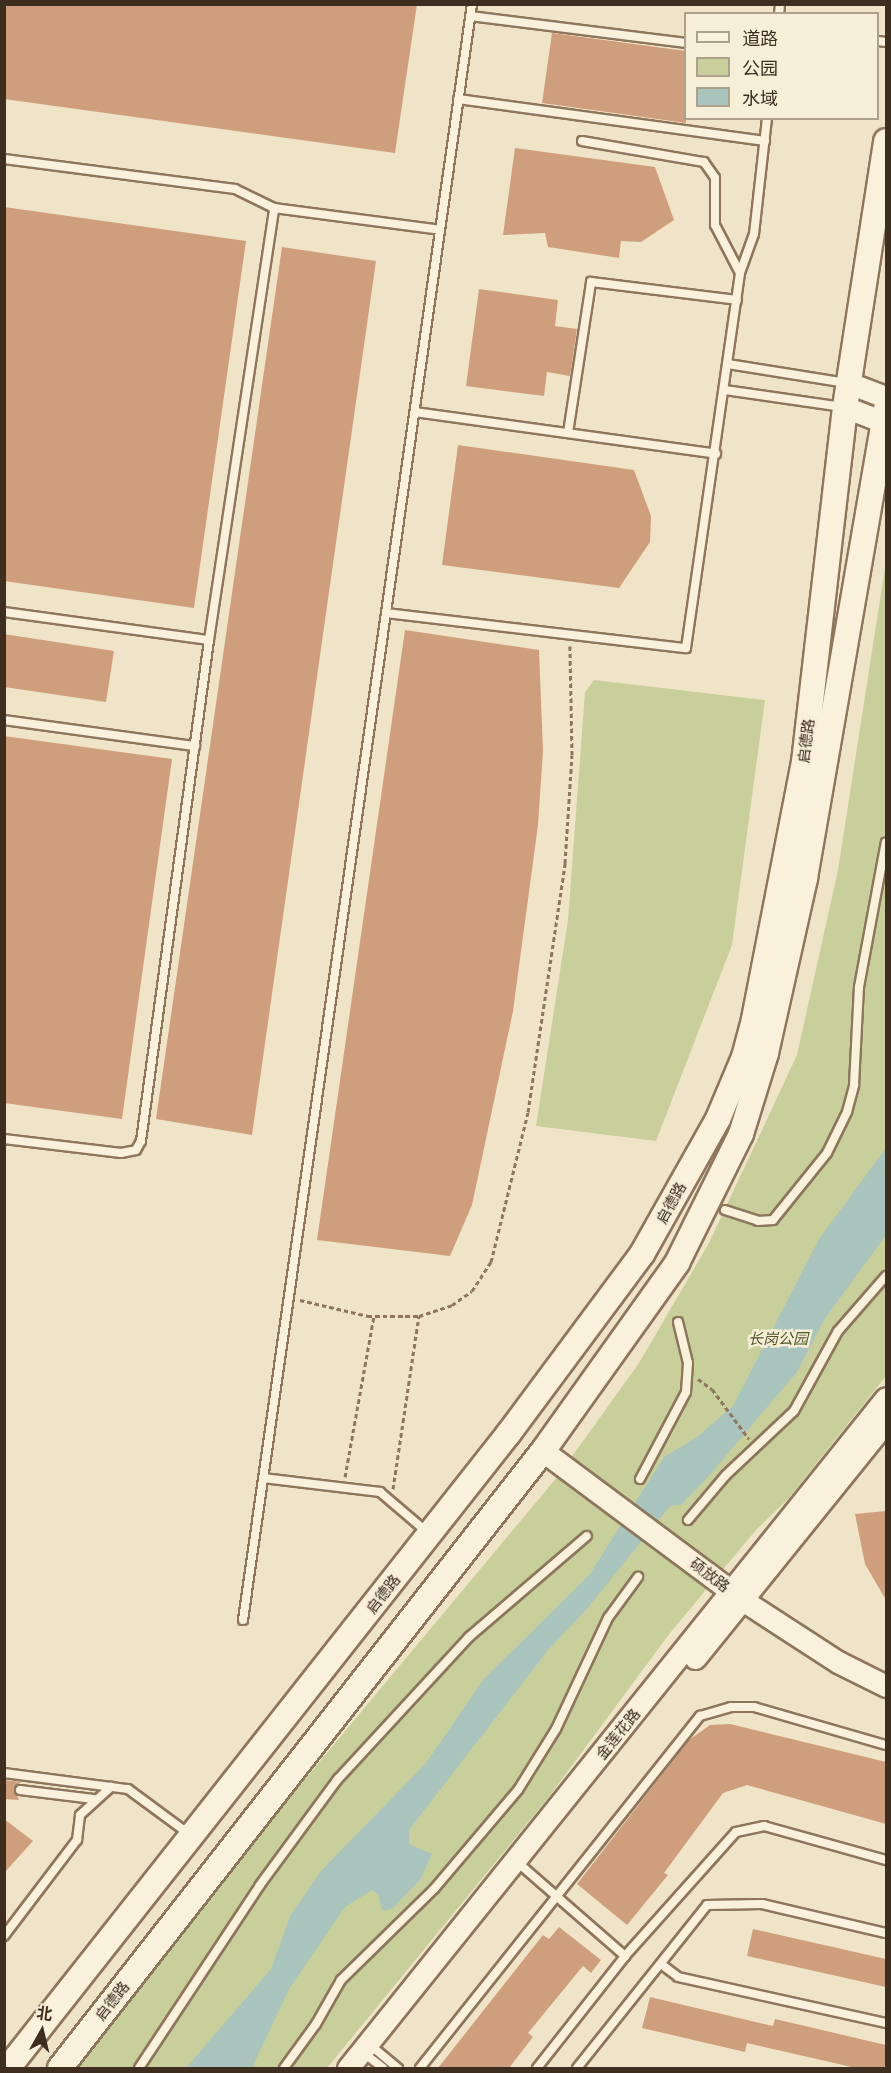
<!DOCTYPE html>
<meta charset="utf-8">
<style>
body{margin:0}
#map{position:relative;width:891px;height:2073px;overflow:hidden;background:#f0e4c8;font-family:"Libre Baskerville","Noto Sans SC",serif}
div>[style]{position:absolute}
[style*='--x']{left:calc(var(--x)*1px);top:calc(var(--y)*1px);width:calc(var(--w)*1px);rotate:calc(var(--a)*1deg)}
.green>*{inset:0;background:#c9cf9b}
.water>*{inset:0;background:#a9c4bc}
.building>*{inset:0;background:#cf9f7d}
.path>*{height:3px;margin-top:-1.5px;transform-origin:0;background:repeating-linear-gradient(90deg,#8d765c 0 4.5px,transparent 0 7.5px)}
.roads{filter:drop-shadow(2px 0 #8d765c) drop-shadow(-2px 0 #8d765c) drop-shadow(0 2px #8d765c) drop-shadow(0 -2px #8d765c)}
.service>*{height:8px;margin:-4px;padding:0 4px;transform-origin:4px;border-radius:4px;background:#faf1dc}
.tertiary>*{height:21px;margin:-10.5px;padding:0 10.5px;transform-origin:10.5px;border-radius:10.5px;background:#faf1dc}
.secondary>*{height:24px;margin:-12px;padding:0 12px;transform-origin:12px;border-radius:12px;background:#faf1dc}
span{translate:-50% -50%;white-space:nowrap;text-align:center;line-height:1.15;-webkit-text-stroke:5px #f7eed8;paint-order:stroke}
.street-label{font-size:15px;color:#3d2e20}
.park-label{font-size:15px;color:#4d5a26;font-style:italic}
.frame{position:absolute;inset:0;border:6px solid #3d2e20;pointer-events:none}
.legend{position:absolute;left:684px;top:12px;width:195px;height:108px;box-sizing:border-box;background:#f7eed8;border:2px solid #ada18e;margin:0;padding:8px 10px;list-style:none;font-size:18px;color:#3d2e20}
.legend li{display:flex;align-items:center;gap:12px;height:30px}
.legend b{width:30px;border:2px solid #ada18e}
.north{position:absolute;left:12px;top:2001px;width:60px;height:60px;-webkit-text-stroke:4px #f7eed8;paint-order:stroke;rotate:8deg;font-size:16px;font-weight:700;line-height:24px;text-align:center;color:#3d2e20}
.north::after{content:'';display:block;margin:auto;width:21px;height:27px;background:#3d2e20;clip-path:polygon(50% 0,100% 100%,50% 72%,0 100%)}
</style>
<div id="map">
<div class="green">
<div style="clip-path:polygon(886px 561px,886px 1376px,788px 1499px,756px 1530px,670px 1633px,548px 1798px,327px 2068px,64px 2068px,558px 1476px,639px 1363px,709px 1243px,797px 1055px,838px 870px)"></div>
<div style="clip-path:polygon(594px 680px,765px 700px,732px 945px,656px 1141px,536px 1126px,568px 920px,585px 692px)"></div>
</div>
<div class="water">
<div style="clip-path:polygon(886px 1148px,886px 1235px,824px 1320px,797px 1372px,707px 1478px,681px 1505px,670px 1506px,586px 1610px,548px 1650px,409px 1830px,409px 1844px,432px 1854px,420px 1880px,392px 1909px,382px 1911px,378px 1894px,372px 1890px,345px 1907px,289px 1989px,252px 2068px,186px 2068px,271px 1969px,291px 1914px,321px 1871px,426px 1763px,483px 1680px,590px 1574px,664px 1457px,697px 1437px,733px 1406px,819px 1239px)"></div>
</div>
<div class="building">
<div style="clip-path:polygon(4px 4px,417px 4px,395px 153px,4px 99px)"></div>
<div style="clip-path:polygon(552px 33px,686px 51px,686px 123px,542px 103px)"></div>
<div style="clip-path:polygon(515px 148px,655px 167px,674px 220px,641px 242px,621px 241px,619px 258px,548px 247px,545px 233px,503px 235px)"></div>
<div style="clip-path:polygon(4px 207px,246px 241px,194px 608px,4px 581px)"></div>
<div style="clip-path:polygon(282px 247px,376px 261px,252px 1135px,156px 1119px)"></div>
<div style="clip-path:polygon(479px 289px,558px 300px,555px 326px,577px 329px,570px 376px,547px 372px,544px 396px,466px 386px)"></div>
<div style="clip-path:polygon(458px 445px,634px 470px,651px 516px,650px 542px,619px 588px,442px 565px)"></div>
<div style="clip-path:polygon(405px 630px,539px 650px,543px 751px,538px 825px,513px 1011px,472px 1205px,450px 1256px,317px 1240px)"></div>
<div style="clip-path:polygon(4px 634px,114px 651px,106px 702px,4px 687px)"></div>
<div style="clip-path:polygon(4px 736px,172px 759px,122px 1119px,4px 1103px)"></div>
<div style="clip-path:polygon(886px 1511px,886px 1600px,865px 1564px,855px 1514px)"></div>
<div style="clip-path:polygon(730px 1724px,886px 1762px,886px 1824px,747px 1785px,723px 1793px,664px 1873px,668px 1875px,627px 1925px,577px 1884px,689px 1740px,710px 1725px)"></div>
<div style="clip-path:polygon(4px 1780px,21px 1782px,14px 1789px,19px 1800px,4px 1799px)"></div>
<div style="clip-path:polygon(4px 1819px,33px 1841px,4px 1873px)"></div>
<div style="clip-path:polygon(559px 1927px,601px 1960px,591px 1973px,583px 1966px,528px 2033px,533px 2037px,509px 2068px,438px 2068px,543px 1935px,549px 1939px)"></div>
<div style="clip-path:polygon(753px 1929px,886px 1959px,886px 1987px,747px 1956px)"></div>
<div style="clip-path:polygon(650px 1997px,773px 2026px,775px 2019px,886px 2045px,885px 2068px,856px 2068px,747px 2043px,745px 2052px,642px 2028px)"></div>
</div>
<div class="path">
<div style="--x:300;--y:1300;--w:70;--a:13.2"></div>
<div style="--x:368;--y:1316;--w:51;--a:0"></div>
<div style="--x:419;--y:1316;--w:35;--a:-18"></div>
<div style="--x:452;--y:1305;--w:24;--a:-35"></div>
<div style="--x:472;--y:1291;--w:35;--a:-57"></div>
<div style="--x:491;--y:1262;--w:154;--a:-76.1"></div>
<div style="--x:528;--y:1112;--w:252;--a:-81.5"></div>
<div style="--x:565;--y:863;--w:108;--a:-86.3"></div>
<div style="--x:572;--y:755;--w:109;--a:-91.1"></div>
<div style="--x:698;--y:1379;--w:17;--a:36"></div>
<div style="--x:712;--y:1389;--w:62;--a:53.5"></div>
<div style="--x:345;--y:1477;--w:164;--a:-79.8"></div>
<div style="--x:393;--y:1489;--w:175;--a:-81.5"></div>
</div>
<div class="roads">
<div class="service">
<div style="--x:472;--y:4;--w:615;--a:98.04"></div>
<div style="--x:386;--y:613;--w:302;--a:6.7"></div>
<div style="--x:686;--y:648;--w:379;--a:-81.8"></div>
<div style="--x:740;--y:273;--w:41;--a:-70.3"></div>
<div style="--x:754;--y:234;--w:117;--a:-83.6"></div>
<div style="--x:779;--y:14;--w:10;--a:-84"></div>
<div style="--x:470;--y:16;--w:218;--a:7.1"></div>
<div style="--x:878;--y:41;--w:8;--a:7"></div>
<div style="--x:458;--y:99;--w:310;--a:7.8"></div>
<div style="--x:582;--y:141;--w:124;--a:9.8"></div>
<div style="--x:704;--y:162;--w:19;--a:55"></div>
<div style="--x:715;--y:178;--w:47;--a:90"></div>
<div style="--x:715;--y:225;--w:54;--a:62.5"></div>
<div style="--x:4;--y:159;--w:233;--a:7.4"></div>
<div style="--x:235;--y:189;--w:43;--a:26"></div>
<div style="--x:274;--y:208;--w:167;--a:7.5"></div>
<div style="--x:728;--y:364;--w:120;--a:9.1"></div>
<div style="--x:725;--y:390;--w:119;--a:8.2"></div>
<div style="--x:415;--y:412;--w:304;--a:7.9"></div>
<div style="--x:568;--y:433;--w:153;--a:-81.3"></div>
<div style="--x:591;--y:282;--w:147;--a:7"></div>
<div style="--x:4;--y:612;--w:207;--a:7.8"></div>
<div style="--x:4;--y:720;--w:193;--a:7.8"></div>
<div style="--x:4;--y:1139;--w:118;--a:6.8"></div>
<div style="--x:121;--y:1153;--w:15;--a:-11"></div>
<div style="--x:136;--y:1150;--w:10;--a:-61"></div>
<div style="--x:141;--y:1141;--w:506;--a:-82.27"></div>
<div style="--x:209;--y:640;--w:437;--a:-81.4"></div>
<div style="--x:725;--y:1210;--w:35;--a:18"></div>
<div style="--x:758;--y:1221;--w:15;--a:-4"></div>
<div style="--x:773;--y:1220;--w:86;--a:-51.1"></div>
<div style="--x:827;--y:1153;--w:46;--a:-64"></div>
<div style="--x:847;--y:1112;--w:28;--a:-75"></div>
<div style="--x:854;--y:1085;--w:98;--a:-87.1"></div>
<div style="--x:859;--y:987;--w:147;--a:-79.5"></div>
<div style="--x:263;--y:1478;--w:118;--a:6.8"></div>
<div style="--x:380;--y:1492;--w:62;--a:40.4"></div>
<div style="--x:640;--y:1479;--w:98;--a:-62.1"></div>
<div style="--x:686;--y:1392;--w:29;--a:-86"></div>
<div style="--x:688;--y:1363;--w:42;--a:-103.7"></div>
<div style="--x:688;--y:1520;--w:59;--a:-49.8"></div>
<div style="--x:726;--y:1475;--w:93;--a:-43.3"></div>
<div style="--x:794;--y:1411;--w:91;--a:-61.2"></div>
<div style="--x:838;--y:1331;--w:73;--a:-48.9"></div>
<div style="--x:243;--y:1620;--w:1017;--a:-81.92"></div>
<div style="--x:4;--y:1773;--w:125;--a:7.4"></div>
<div style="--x:128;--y:1789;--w:76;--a:36.4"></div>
<div style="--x:20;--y:1790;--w:74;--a:7"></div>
<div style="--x:516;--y:1861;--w:145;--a:41.1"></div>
<div style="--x:4;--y:1936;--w:121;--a:-52.8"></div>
<div style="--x:77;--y:1840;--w:25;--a:-83"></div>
<div style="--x:80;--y:1815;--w:42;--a:-42.1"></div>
<div style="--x:661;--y:1964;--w:21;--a:37"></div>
<div style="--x:678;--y:1977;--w:213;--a:12.5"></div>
<div style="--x:369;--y:2044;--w:38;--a:40"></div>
<div style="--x:362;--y:2052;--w:26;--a:37"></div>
<div style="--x:139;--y:2068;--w:219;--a:-56.5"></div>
<div style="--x:260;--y:1885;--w:132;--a:-53.7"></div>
<div style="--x:338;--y:1779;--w:193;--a:-47.3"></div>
<div style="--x:469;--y:1637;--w:155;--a:-40.6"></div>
<div style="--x:284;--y:2068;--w:54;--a:-54"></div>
<div style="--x:316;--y:2024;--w:51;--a:-60.4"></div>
<div style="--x:341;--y:1980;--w:130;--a:-44.4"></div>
<div style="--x:434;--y:1889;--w:130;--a:-49.7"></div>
<div style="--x:518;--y:1790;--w:72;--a:-58.1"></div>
<div style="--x:556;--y:1729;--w:123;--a:-64.9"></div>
<div style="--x:608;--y:1618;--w:51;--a:-53.8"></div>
<div style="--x:420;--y:2068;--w:450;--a:-51.5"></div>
<div style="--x:700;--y:1716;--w:32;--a:-16"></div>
<div style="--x:731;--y:1707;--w:23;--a:0"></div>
<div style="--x:754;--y:1707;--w:137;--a:16.1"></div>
<div style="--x:537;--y:2068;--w:142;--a:-51.8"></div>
<div style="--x:625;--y:1956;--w:166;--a:-48.2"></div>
<div style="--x:736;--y:1832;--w:29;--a:-12"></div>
<div style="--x:764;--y:1826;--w:127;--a:15.6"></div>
<div style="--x:577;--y:2068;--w:208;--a:-51.4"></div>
<div style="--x:707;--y:1905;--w:55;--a:-1"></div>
<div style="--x:762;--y:1904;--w:127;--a:13.2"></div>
</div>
<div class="tertiary">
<div style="--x:849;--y:383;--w:40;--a:21"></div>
<div style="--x:845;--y:407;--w:44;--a:21.3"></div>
<div style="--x:543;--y:1451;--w:251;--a:36.7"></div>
<div style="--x:744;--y:1601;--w:112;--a:33"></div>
<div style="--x:838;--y:1662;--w:54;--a:26.6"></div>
<div style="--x:695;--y:1658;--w:304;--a:-51.1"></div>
<div style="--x:348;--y:2068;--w:859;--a:-51.24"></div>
</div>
<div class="secondary">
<div style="--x:8;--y:2068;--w:809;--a:-51.73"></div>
<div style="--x:509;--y:1433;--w:223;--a:-53.4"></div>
<div style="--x:642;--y:1254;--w:155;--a:-60.6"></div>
<div style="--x:718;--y:1119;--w:67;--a:-67.2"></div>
<div style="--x:744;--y:1057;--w:39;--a:-75"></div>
<div style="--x:754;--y:1019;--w:262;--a:-79"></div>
<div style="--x:804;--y:762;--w:357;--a:-83.4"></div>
<div style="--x:845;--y:407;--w:269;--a:-81.2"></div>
<div style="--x:60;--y:2068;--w:784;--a:-51.95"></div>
<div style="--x:543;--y:1451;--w:231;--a:-54.5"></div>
<div style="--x:677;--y:1263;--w:144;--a:-63.6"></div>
<div style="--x:741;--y:1134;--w:85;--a:-72.8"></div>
<div style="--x:766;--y:1053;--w:179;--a:-77.4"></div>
<div style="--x:805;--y:878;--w:476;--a:-80.2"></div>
</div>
</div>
<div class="street-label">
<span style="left:806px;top:741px;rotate:-83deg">启德路</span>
<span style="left:671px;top:1203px;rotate:-61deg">启德路</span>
<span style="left:710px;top:1575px;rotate:37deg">硕放路</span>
<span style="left:383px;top:1594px;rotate:-52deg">启德路</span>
<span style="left:618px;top:1734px;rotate:-51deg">金莲花路</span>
<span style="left:112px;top:2001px;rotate:-52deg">启德路</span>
</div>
<div class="park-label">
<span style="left:778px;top:1339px">长岗公园</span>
</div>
<div class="frame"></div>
<ul class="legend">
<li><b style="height:8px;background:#faf1dc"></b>道路</li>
<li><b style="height:16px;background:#c9cf9b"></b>公园</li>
<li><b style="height:16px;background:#a9c4bc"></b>水域</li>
</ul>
<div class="north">北</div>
</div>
